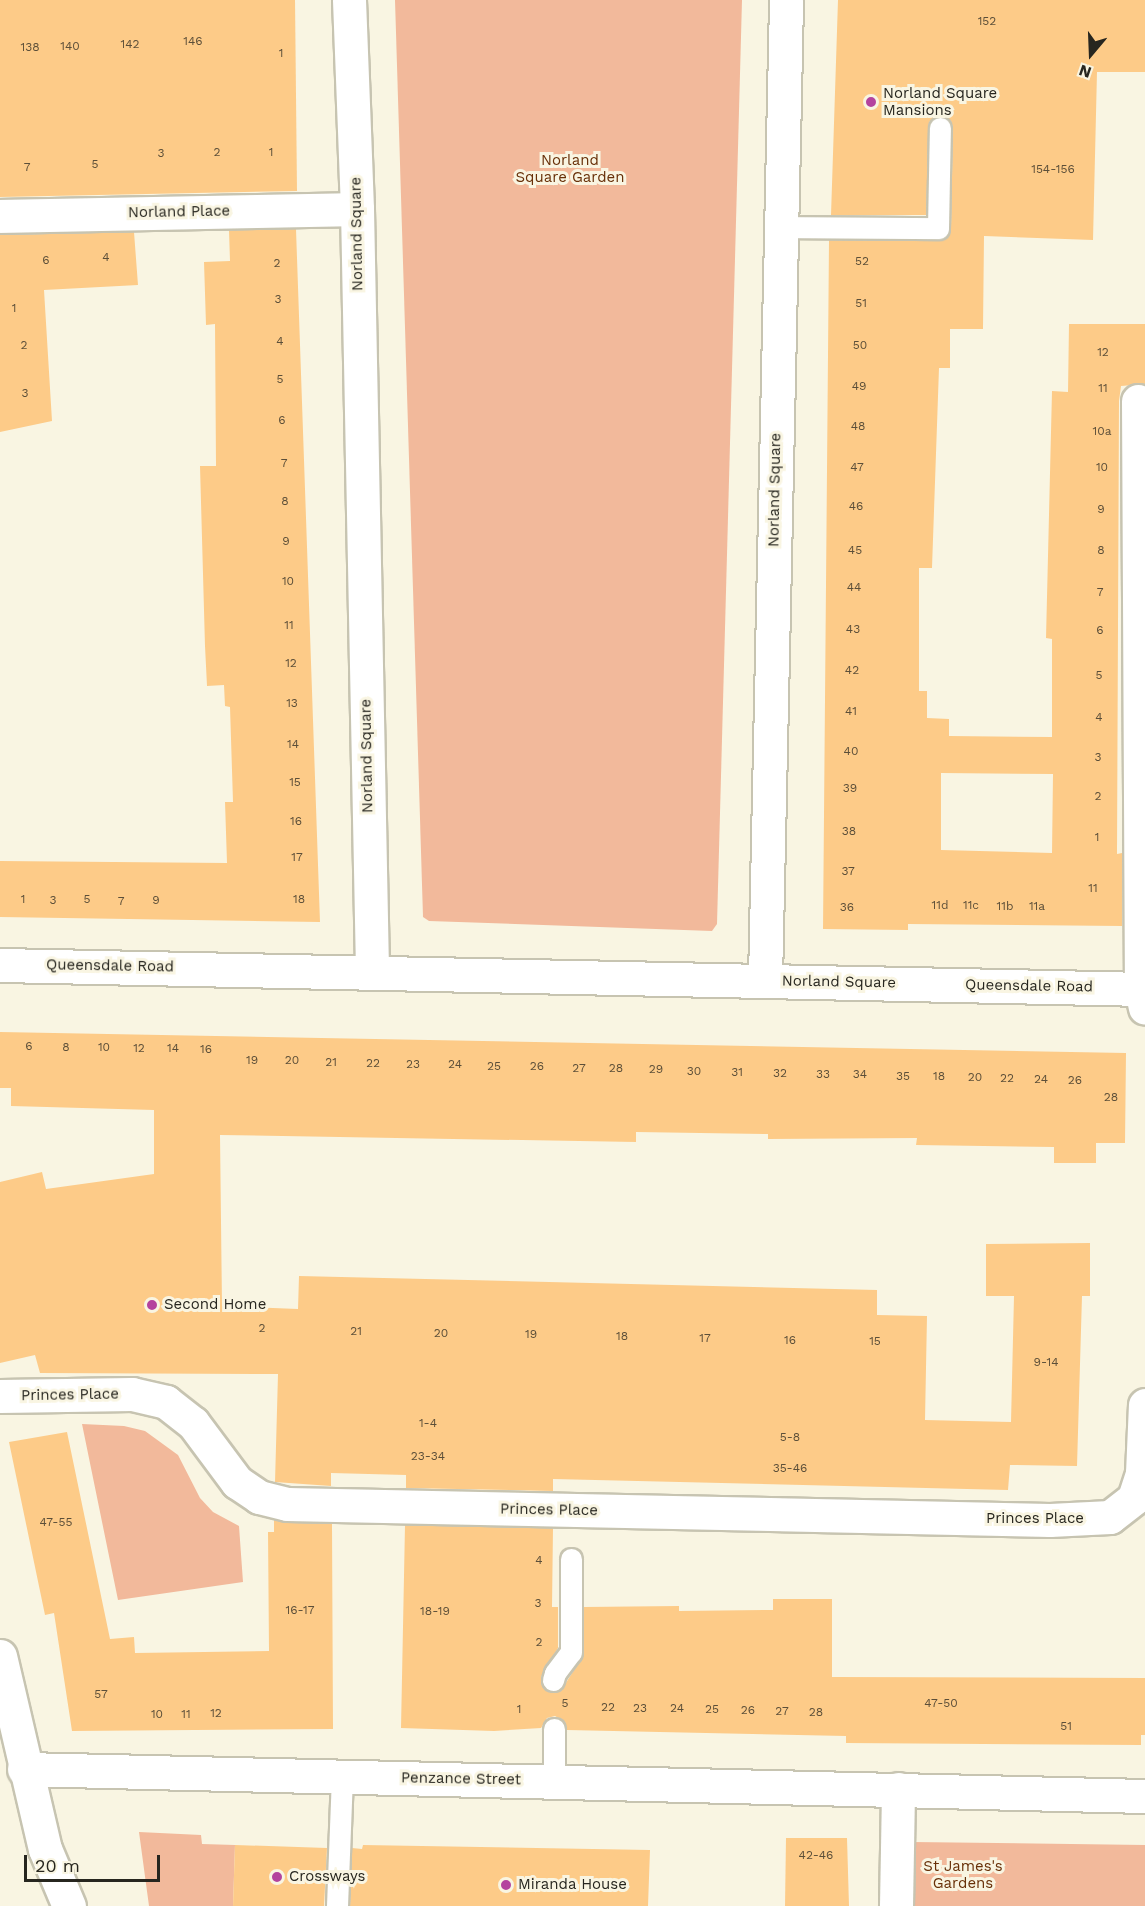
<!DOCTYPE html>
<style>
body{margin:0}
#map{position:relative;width:1145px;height:1906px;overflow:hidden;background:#f9f5e2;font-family:"Work Sans",sans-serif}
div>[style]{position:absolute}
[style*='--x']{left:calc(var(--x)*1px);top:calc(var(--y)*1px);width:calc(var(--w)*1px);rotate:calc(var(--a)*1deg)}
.green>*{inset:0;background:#f2b99b}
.building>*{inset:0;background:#fdcb88}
.roads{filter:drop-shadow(2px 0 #c7c4b1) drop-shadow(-2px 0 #c7c4b1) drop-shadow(0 2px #c7c4b1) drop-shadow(0 -2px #c7c4b1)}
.lane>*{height:21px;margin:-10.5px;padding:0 10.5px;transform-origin:10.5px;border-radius:10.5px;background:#fff}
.street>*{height:33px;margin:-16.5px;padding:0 16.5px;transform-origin:16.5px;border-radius:16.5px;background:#fff}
.dots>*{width:16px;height:16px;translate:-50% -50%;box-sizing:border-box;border:3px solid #f9f5e2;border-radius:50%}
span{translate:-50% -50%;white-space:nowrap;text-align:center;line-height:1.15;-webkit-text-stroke:6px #f9f5e2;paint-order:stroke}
.number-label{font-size:12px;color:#5c4f39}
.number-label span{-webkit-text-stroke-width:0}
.poi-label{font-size:15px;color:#27261f}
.left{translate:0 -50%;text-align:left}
.park-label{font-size:15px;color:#683008}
.street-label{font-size:15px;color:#27261f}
.north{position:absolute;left:1061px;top:24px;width:60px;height:60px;-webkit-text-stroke:4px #f9f5e2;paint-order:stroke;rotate:199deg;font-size:16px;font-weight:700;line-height:24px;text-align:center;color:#27261f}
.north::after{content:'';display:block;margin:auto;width:21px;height:27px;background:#27261f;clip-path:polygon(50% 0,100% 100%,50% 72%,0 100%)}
.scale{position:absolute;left:24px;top:1855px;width:136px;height:27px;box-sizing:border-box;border:3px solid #27261f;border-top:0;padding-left:8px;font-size:18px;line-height:21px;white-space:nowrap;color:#27261f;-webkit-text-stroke:4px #f9f5e2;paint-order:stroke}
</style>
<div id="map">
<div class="green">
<div style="clip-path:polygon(395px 0,742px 0,717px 924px,712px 931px,429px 921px,423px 917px)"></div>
<div style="clip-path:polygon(82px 1424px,124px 1426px,145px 1431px,178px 1455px,200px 1498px,213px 1512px,239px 1526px,243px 1582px,118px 1600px)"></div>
<div style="clip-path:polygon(139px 1832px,201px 1835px,202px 1844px,235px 1845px,233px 1906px,149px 1906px)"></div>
<div style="clip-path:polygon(912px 1842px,1145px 1845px,1145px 1906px,911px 1906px)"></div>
</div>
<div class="building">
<div style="clip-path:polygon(0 0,295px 0,297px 191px,0 197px)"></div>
<div style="clip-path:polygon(evenodd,838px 0,1145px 0,1145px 72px,1097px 72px,1093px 240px,984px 236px,983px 329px,950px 329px,950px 368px,939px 368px,932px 568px,919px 568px,919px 691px,927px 691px,927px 718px,949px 719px,949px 736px,1052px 737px,1052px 639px,1046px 638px,1052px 391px,1068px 392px,1069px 324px,1145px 324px,1145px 384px,1121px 386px,1119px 401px,1117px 854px,1122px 853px,1122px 926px,908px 924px,908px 930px,823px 929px,829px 240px,945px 239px,951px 228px,953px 128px,951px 121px,941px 115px,929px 122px,926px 215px,831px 215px,838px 0,941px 773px,1053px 774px,1052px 853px,941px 850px,941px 773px)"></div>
<div style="clip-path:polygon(296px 229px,320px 922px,0 917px,0 861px,227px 863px,225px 802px,233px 802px,230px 707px,225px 706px,224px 685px,207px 686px,205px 646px,200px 466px,216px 466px,215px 324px,206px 325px,204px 262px,230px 261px,229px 230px)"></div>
<div style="clip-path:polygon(134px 232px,138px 285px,44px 290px,52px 421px,0 432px,0 235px)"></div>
<div style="clip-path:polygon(0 1032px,1126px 1053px,1125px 1143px,1096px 1143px,1096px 1163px,1054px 1163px,1054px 1147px,916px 1145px,917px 1138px,768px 1139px,768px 1134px,636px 1132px,636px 1142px,220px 1135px,222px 1306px,298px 1309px,299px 1276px,877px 1290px,877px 1315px,927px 1316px,925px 1420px,1011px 1422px,1014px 1296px,986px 1296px,986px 1244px,1090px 1243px,1090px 1296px,1082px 1296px,1077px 1466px,1010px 1465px,1008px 1490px,553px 1479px,553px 1491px,406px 1488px,406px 1475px,331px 1473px,331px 1486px,275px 1482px,278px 1374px,40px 1373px,35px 1355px,0 1363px,0 1182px,42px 1172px,46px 1189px,154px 1174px,154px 1110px,11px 1106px,11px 1088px,0 1088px)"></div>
<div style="clip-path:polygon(67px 1432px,110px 1639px,134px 1637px,135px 1653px,269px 1651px,268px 1532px,274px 1532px,274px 1520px,332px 1524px,333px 1729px,72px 1731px,54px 1613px,45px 1615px,9px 1442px)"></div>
<div style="clip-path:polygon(405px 1525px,553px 1528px,552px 1607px,558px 1607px,558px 1648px,541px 1677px,541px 1684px,549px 1692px,562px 1689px,581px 1659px,584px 1607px,679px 1606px,679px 1611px,773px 1610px,773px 1599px,832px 1599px,832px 1677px,1145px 1678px,1145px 1735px,1141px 1735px,1141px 1745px,846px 1743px,846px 1736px,567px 1730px,565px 1722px,555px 1716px,547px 1718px,541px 1728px,494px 1731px,401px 1728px)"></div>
<div style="clip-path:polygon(786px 1838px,847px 1838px,849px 1906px,785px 1906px)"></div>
<div style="clip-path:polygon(235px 1845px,327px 1848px,324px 1906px,233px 1906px)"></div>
<div style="clip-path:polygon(363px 1845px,650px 1850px,648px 1906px,350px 1906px,352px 1848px,362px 1849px)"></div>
</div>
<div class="roads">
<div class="lane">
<div style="--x:780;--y:227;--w:158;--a:0.4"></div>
<div style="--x:938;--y:228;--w:100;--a:-88.9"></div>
<div style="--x:553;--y:1680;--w:7;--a:-74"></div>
<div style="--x:555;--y:1673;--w:26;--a:-53"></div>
<div style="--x:571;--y:1652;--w:93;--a:-90"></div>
<div style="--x:554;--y:1729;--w:52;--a:90"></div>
<div style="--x:337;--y:1906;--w:129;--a:-87.8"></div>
</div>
<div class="street">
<div style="--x:349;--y:0;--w:209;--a:87.8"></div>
<div style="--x:357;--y:209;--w:763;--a:88.87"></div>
<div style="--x:0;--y:216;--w:357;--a:-1.1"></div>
<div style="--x:1138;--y:401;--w:588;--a:89.71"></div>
<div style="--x:1141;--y:989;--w:19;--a:78"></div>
<div style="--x:0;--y:965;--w:1145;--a:1.2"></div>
<div style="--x:765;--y:980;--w:980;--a:-88.77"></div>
<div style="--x:0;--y:1396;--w:132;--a:-0.9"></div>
<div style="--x:132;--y:1394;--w:35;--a:13"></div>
<div style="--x:166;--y:1402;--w:34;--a:38"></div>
<div style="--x:193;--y:1423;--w:74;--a:53.3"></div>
<div style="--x:237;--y:1482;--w:27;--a:34"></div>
<div style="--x:259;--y:1497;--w:29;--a:14"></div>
<div style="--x:287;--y:1504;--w:763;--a:1.2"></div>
<div style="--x:1050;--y:1520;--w:60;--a:-2.9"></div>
<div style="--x:1110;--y:1517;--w:31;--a:-38"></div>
<div style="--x:1134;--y:1498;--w:26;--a:-72"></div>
<div style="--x:1142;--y:1473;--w:68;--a:-87.5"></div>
<div style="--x:0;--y:1656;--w:198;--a:76.9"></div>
<div style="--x:45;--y:1849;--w:62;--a:67.2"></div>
<div style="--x:24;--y:1769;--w:1121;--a:1.38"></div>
<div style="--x:896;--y:1906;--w:117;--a:-89"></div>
</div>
</div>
<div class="dots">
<div style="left:871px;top:102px;background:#b4439e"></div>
<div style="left:152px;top:1305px;background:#b4439e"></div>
<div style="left:277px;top:1877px;background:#b4439e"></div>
<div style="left:506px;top:1885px;background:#b4439e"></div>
</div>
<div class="number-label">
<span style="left:987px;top:22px">152</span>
<span style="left:193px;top:42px">146</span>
<span style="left:130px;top:45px">142</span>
<span style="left:70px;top:47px">140</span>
<span style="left:30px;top:48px">138</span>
<span style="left:281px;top:54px">1</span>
<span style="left:217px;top:153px">2</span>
<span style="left:271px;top:153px">1</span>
<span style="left:161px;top:154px">3</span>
<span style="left:95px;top:165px">5</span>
<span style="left:27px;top:168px">7</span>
<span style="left:1053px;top:170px">154-156</span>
<span style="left:106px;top:258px">4</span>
<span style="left:46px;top:261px">6</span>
<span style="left:862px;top:262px">52</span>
<span style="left:277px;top:264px">2</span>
<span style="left:278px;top:300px">3</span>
<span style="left:861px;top:304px">51</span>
<span style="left:14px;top:309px">1</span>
<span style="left:280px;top:342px">4</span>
<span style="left:24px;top:346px">2</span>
<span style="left:860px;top:346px">50</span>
<span style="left:1103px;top:353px">12</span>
<span style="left:280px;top:380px">5</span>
<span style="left:859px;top:387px">49</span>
<span style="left:1103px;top:389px">11</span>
<span style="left:25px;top:394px">3</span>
<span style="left:282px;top:421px">6</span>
<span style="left:858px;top:427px">48</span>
<span style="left:1102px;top:432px">10a</span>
<span style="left:284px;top:464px">7</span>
<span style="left:857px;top:468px">47</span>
<span style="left:1102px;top:468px">10</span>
<span style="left:285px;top:502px">8</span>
<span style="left:856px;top:507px">46</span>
<span style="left:1101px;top:510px">9</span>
<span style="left:286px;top:542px">9</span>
<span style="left:855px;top:551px">45</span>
<span style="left:1101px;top:551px">8</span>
<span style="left:288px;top:582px">10</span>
<span style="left:854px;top:588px">44</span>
<span style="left:1100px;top:593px">7</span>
<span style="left:289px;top:626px">11</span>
<span style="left:853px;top:630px">43</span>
<span style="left:1100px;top:631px">6</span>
<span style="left:291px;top:664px">12</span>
<span style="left:852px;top:671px">42</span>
<span style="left:1099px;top:676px">5</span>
<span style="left:292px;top:704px">13</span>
<span style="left:851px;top:712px">41</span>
<span style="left:1099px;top:718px">4</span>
<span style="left:293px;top:745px">14</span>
<span style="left:851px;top:752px">40</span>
<span style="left:1098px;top:758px">3</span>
<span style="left:295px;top:783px">15</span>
<span style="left:850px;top:789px">39</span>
<span style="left:1098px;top:797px">2</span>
<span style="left:296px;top:822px">16</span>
<span style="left:849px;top:832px">38</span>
<span style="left:1097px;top:838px">1</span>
<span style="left:297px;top:858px">17</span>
<span style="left:848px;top:872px">37</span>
<span style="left:1093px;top:889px">11</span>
<span style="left:23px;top:900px">1</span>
<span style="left:87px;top:900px">5</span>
<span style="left:299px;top:900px">18</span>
<span style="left:53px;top:901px">3</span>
<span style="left:156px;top:901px">9</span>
<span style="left:121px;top:902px">7</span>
<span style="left:940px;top:906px">11d</span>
<span style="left:971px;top:906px">11c</span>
<span style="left:1005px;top:907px">11b</span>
<span style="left:1037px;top:907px">11a</span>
<span style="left:847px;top:908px">36</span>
<span style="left:29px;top:1047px">6</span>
<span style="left:66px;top:1048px">8</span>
<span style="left:104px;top:1048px">10</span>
<span style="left:139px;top:1049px">12</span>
<span style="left:173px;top:1049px">14</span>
<span style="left:206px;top:1050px">16</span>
<span style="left:252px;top:1061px">19</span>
<span style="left:292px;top:1061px">20</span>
<span style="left:331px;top:1063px">21</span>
<span style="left:373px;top:1064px">22</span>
<span style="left:413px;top:1065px">23</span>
<span style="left:455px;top:1065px">24</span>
<span style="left:494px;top:1067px">25</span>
<span style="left:537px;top:1067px">26</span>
<span style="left:579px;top:1069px">27</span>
<span style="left:616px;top:1069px">28</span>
<span style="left:656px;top:1070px">29</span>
<span style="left:694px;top:1072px">30</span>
<span style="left:737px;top:1073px">31</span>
<span style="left:780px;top:1074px">32</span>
<span style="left:823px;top:1075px">33</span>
<span style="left:860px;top:1075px">34</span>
<span style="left:903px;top:1077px">35</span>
<span style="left:939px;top:1077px">18</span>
<span style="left:975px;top:1078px">20</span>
<span style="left:1007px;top:1079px">22</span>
<span style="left:1041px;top:1080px">24</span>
<span style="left:1075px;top:1081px">26</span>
<span style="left:1111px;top:1098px">28</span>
<span style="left:262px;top:1329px">2</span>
<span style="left:356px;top:1332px">21</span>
<span style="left:441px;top:1334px">20</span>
<span style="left:531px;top:1335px">19</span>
<span style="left:622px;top:1337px">18</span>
<span style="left:705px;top:1339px">17</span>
<span style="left:790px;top:1341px">16</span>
<span style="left:875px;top:1342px">15</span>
<span style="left:1046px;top:1363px">9-14</span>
<span style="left:428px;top:1424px">1-4</span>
<span style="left:790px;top:1438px">5-8</span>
<span style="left:428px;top:1457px">23-34</span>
<span style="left:790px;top:1469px">35-46</span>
<span style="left:56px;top:1523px">47-55</span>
<span style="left:539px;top:1561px">4</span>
<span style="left:538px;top:1604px">3</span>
<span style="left:300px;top:1611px">16-17</span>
<span style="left:435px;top:1612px">18-19</span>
<span style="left:539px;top:1643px">2</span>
<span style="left:101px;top:1695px">57</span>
<span style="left:565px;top:1704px">5</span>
<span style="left:941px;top:1704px">47-50</span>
<span style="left:608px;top:1708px">22</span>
<span style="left:640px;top:1709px">23</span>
<span style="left:677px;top:1709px">24</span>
<span style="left:519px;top:1710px">1</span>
<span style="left:712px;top:1710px">25</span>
<span style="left:748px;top:1711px">26</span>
<span style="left:782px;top:1712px">27</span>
<span style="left:816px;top:1713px">28</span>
<span style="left:216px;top:1714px">12</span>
<span style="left:157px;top:1715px">10</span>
<span style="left:186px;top:1715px">11</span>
<span style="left:1066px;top:1727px">51</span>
<span style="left:816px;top:1856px">42-46</span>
</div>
<div class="poi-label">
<span class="left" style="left:883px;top:102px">Norland Square<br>Mansions</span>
<span class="left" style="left:164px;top:1305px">Second Home</span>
<span class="left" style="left:289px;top:1877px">Crossways</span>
<span class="left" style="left:518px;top:1885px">Miranda House</span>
</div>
<div class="park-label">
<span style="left:570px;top:169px">Norland<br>Square Garden</span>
<span style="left:963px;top:1875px">St James's<br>Gardens</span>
</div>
<div class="street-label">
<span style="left:179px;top:212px;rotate:-1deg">Norland Place</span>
<span style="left:357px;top:234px;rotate:-91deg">Norland Square</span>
<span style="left:775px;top:490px;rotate:-89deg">Norland Square</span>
<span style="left:367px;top:756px;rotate:-91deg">Norland Square</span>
<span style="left:110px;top:966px;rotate:1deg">Queensdale Road</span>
<span style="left:839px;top:982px;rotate:1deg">Norland Square</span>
<span style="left:1029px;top:986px;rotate:1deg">Queensdale Road</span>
<span style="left:70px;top:1395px;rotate:-1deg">Princes Place</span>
<span style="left:549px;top:1510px;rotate:1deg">Princes Place</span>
<span style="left:1035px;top:1519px">Princes Place</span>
<span style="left:461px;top:1779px;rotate:1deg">Penzance Street</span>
</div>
<div class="north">N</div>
<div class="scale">20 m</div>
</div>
